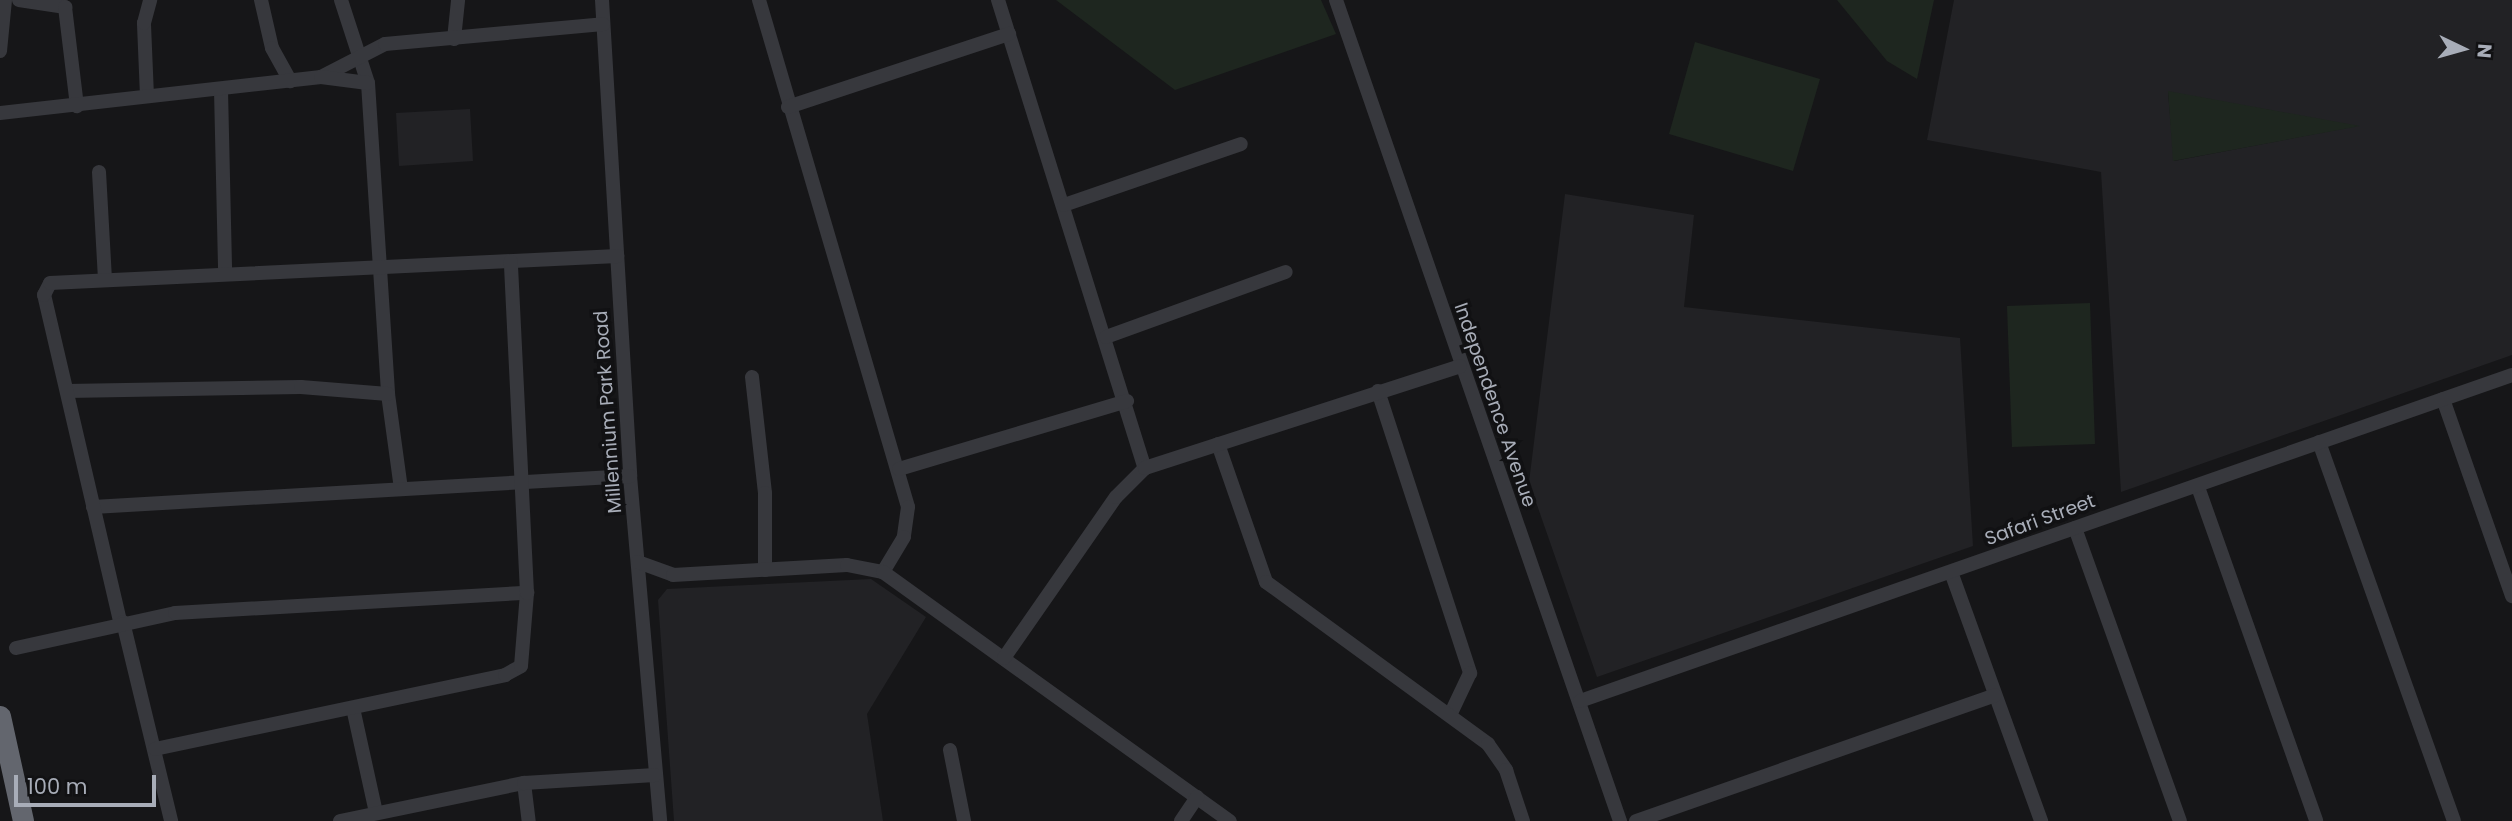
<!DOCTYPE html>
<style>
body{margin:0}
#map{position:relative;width:2512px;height:821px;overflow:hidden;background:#161618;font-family:Poppins,sans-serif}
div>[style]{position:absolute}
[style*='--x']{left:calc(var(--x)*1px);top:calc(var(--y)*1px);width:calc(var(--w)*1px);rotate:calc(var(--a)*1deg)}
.built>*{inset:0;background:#222225}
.green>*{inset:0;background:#1e261f}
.minor>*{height:14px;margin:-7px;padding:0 7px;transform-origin:7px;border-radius:7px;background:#37383d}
.highway>*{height:21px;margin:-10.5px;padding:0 10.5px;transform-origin:10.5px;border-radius:10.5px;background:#63666e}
span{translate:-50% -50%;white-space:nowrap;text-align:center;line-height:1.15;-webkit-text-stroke:7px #111113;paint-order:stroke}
.street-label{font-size:19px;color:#a8adb8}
.north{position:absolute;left:2428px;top:14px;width:70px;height:70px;-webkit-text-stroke:5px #111113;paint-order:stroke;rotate:95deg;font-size:19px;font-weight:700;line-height:28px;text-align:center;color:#a8adb8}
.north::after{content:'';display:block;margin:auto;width:24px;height:32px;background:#a8adb8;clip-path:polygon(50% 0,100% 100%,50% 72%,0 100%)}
.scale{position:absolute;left:14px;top:775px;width:142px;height:32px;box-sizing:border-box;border:4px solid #a8adb8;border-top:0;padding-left:9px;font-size:21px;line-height:24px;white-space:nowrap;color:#a8adb8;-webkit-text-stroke:5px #111113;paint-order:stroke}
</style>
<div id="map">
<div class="built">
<div style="clip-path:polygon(evenodd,1954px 0,2512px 0,2512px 355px,2121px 492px,2101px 172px,1927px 140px,1954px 0,2168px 92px,2169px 92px,2357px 126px,2174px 161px,2168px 92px)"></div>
<div style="clip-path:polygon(470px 109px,473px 161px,399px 166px,396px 113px)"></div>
<div style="clip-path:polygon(1565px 194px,1694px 215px,1684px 307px,1960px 338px,1973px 546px,1597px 677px,1529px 482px)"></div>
<div style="clip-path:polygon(871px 579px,926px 617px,867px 714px,883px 821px,674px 821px,658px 600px,667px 589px)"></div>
</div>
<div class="green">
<div style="clip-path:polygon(1056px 0,1321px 0,1336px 34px,1175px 90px)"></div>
<div style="clip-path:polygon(1837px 0,1934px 0,1917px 79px,1887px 61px)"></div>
<div style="clip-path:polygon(1695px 42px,1820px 79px,1793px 171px,1669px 134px)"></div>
<div style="clip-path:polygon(2168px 91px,2360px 126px,2173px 161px)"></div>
<div style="clip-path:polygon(2090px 303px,2095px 444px,2012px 447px,2007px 306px)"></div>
</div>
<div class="minor">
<div style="--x:19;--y:0;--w:47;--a:8.7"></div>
<div style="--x:65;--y:7;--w:100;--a:83.1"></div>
<div style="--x:261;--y:0;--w:49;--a:77.1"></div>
<div style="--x:272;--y:48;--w:38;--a:61"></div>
<div style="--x:341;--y:0;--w:87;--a:72"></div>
<div style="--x:368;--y:83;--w:312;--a:86.3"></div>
<div style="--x:388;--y:394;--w:96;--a:82.2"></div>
<div style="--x:602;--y:0;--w:477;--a:86.6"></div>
<div style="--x:630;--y:476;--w:346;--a:85"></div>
<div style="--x:759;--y:0;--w:528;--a:73.62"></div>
<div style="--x:908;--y:507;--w:30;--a:98"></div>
<div style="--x:904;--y:537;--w:41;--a:121"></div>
<div style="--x:998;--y:0;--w:491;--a:72.6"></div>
<div style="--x:1336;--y:0;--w:869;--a:70.92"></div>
<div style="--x:454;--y:39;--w:39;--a:-84"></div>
<div style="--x:0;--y:51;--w:51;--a:-84.4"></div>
<div style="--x:321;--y:77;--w:72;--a:-27.3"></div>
<div style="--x:385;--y:44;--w:219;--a:-5.2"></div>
<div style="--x:221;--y:90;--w:180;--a:88.7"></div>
<div style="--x:147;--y:96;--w:73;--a:-92.4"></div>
<div style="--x:144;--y:23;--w:24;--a:-75"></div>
<div style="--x:788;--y:107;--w:233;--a:-18.3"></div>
<div style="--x:0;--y:113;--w:323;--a:-6.4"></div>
<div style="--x:321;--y:77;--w:47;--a:7.3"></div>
<div style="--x:99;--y:172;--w:106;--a:86.8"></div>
<div style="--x:1064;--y:205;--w:187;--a:-19"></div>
<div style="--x:1106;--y:337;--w:191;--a:-19.9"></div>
<div style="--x:752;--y:377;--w:117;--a:83.6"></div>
<div style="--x:765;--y:493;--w:77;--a:90"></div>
<div style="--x:67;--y:391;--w:234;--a:-1"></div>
<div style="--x:301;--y:387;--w:87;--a:4.6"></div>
<div style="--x:1378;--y:391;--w:297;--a:71.9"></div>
<div style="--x:1470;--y:673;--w:44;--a:115.4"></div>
<div style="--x:2443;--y:399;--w:209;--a:70.7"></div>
<div style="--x:2319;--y:442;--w:402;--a:70.4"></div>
<div style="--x:1218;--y:444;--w:146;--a:70.8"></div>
<div style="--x:1266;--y:582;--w:275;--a:36.1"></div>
<div style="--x:1488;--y:744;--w:32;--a:55"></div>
<div style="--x:1506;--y:770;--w:54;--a:71.6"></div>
<div style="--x:899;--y:469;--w:238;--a:-16.6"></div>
<div style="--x:2198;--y:487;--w:354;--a:70.5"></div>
<div style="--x:93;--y:507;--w:538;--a:-3.3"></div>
<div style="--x:2075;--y:528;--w:311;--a:70.3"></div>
<div style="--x:638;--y:562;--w:37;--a:20"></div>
<div style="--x:673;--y:575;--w:174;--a:-3.3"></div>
<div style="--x:847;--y:565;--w:37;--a:11"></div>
<div style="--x:883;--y:572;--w:427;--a:35.7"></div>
<div style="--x:1951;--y:572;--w:265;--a:70.1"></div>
<div style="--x:120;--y:621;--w:335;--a:-103.1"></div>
<div style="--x:44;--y:295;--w:13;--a:-63"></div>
<div style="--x:50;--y:283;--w:568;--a:-2.73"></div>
<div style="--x:123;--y:622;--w:205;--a:76.4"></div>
<div style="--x:16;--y:648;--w:163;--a:-12.4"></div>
<div style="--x:175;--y:613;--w:353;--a:-3.3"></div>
<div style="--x:1004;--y:658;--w:196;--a:-55.2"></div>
<div style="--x:1116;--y:497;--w:41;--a:-45"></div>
<div style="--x:1145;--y:468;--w:331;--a:-17.9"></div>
<div style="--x:1580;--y:701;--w:987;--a:-19.28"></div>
<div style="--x:353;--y:708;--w:107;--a:77.6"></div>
<div style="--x:155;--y:749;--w:358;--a:-11.9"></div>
<div style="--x:505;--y:675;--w:18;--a:-29"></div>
<div style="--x:521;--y:666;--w:73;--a:-85.3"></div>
<div style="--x:527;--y:593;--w:332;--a:-92.8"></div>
<div style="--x:950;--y:750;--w:72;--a:78.8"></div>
<div style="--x:524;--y:783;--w:38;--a:83"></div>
<div style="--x:340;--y:821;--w:188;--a:-11.7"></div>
<div style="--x:524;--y:783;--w:131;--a:-3.5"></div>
<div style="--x:1181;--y:821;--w:29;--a:-56"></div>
<div style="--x:1636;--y:821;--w:380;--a:-19.3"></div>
</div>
<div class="highway">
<div style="--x:0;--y:716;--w:107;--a:77.6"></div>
</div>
<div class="street-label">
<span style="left:1495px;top:405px;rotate:71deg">Independence Avenue</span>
<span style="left:608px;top:412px;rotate:-94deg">Millennium Park Road</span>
<span style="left:2040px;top:520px;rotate:-20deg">Safari Street</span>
</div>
<div class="north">N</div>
<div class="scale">100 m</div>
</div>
